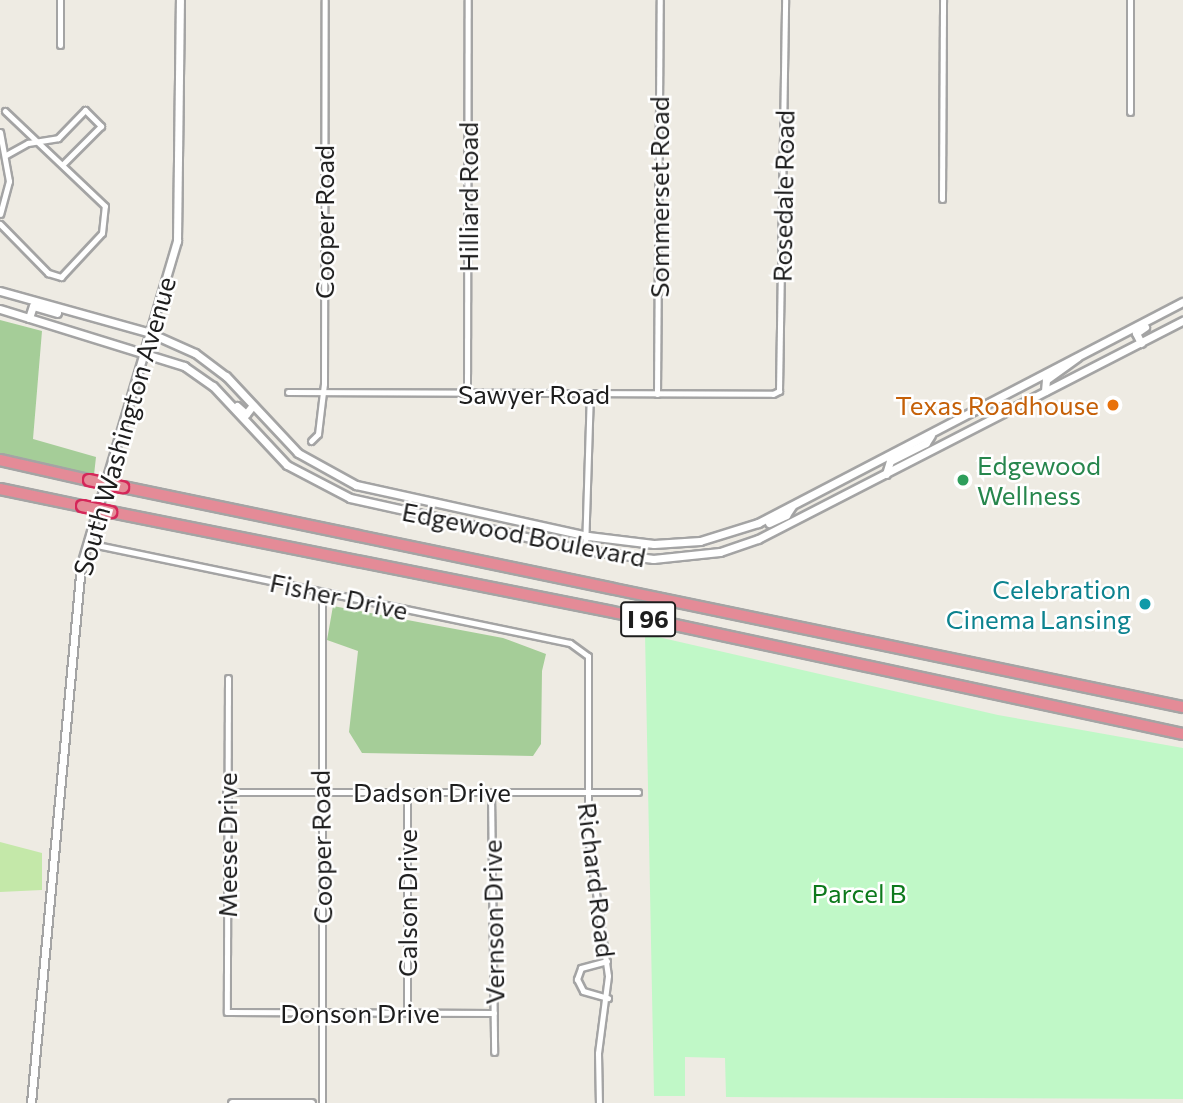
<!DOCTYPE html>
<style>
body{margin:0}
#map{position:relative;width:1183px;height:1103px;overflow:hidden;background:#eeebe3;font-family:Commissioner,sans-serif}
div>[style]{position:absolute}
[style*='--x']{left:calc(var(--x)*1px);top:calc(var(--y)*1px);width:calc(var(--w)*1px);rotate:calc(var(--a)*1deg)}
.grass>*{inset:0;background:#c4e8a9}
.forest>*{inset:0;background:#a5cd98}
.park>*{inset:0;background:#c0f8c7}
.roads{filter:drop-shadow(2px 0 #a4a4a4) drop-shadow(-2px 0 #a4a4a4) drop-shadow(0 2px #a4a4a4) drop-shadow(0 -2px #a4a4a4)}
.minor>*{height:5px;margin:-2.5px;padding:0 2.5px;transform-origin:2.5px;border-radius:2.5px;background:#fff}
.tertiary>*{height:7px;margin:-3.5px;padding:0 3.5px;transform-origin:3.5px;border-radius:3.5px;background:#fff}
.motorway>*{height:10px;margin:-5px;padding:0 5px;transform-origin:5px;border-radius:5px;background:#e48b97}
.bridges{filter:drop-shadow(2px 0 #d52759) drop-shadow(-2px 0 #d52759) drop-shadow(0 2px #d52759) drop-shadow(0 -2px #d52759)}
.motorway-bridge>*{height:10px;margin:-5px;padding:0 5px;transform-origin:5px;border-radius:5px;background:#e48b97}
.dots>*{width:19px;height:19px;translate:-50% -50%;box-sizing:border-box;border:4px solid #fff;border-radius:50%}
span{translate:-50% -50%;white-space:nowrap;text-align:center;line-height:1.15;-webkit-text-stroke:5px #fff;paint-order:stroke}
.shield-label span{padding:2px 5px;background:#fff;border:2px solid;border-radius:5px;-webkit-text-stroke-width:0}
.shield-label{font-size:24px;color:#1d1d1d;font-weight:700}
.street-label{font-size:26px;color:#1d1d1d}
.food-label{font-size:26px;color:#c56008}
.right{translate:-100% -50%;text-align:right}
.leisure-label{font-size:26px;color:#27864d}
.left{translate:0 -50%;text-align:left}
.culture-label{font-size:26px;color:#0d838f}
.park-label{font-size:26px;color:#0d791c}
</style>
<div id="map">
<div class="grass">
<div style="clip-path:polygon(0 842px,42px 853px,42px 890px,0 892px)"></div>
</div>
<div class="forest">
<div style="clip-path:polygon(0 320px,42px 331px,33px 439px,96px 457px,94px 475px,0 455px)"></div>
<div style="clip-path:polygon(333px 606px,503px 638px,546px 654px,542px 671px,541px 744px,533px 756px,362px 753px,349px 732px,358px 651px,327px 640px)"></div>
</div>
<div class="park">
<div style="clip-path:polygon(645px 634px,998px 715px,1183px 748px,1183px 1099px,726px 1097px,725px 1058px,685px 1057px,685px 1096px,654px 1096px)"></div>
</div>
<div class="roads">
<div class="minor">
<div style="--x:60;--y:45;--w:45;--a:-90"></div>
<div style="--x:1130;--y:112;--w:112;--a:-90"></div>
<div style="--x:0;--y:132;--w:50;--a:79.6"></div>
<div style="--x:9;--y:181;--w:34;--a:105"></div>
<div style="--x:6;--y:155;--w:25;--a:-29"></div>
<div style="--x:28;--y:143;--w:30;--a:-9"></div>
<div style="--x:58;--y:138;--w:39;--a:-46"></div>
<div style="--x:85;--y:110;--w:23;--a:45"></div>
<div style="--x:101;--y:126;--w:54;--a:135"></div>
<div style="--x:942;--y:199;--w:199;--a:-89.7"></div>
<div style="--x:0;--y:224;--w:69;--a:45.6"></div>
<div style="--x:48;--y:273;--w:14;--a:17"></div>
<div style="--x:61;--y:277;--w:60;--a:-47"></div>
<div style="--x:102;--y:233;--w:27;--a:-84"></div>
<div style="--x:105;--y:206;--w:138;--a:-136.5"></div>
<div style="--x:288;--y:392;--w:485;--a:0.2"></div>
<div style="--x:773;--y:394;--w:7;--a:-27"></div>
<div style="--x:779;--y:391;--w:391;--a:-89.1"></div>
<div style="--x:467;--y:394;--w:394;--a:-89.9"></div>
<div style="--x:657;--y:394;--w:394;--a:-89.6"></div>
<div style="--x:311;--y:441;--w:10;--a:-45"></div>
<div style="--x:318;--y:434;--w:50;--a:-83.2"></div>
<div style="--x:324;--y:384;--w:384;--a:-89.9"></div>
<div style="--x:87;--y:543;--w:493;--a:11.7"></div>
<div style="--x:570;--y:643;--w:22;--a:36"></div>
<div style="--x:588;--y:656;--w:181;--a:90"></div>
<div style="--x:588;--y:837;--w:140;--a:81.8"></div>
<div style="--x:608;--y:976;--w:78;--a:97.4"></div>
<div style="--x:598;--y:1053;--w:50;--a:88.9"></div>
<div style="--x:585;--y:550;--w:156;--a:-88.2"></div>
<div style="--x:322;--y:592;--w:511;--a:90"></div>
<div style="--x:228;--y:678;--w:334;--a:90.2"></div>
<div style="--x:227;--y:1012;--w:267;--a:0.2"></div>
<div style="--x:226;--y:792;--w:412;--a:0"></div>
<div style="--x:407;--y:793;--w:219;--a:90"></div>
<div style="--x:491;--y:793;--w:259;--a:89.3"></div>
<div style="--x:607;--y:961;--w:27;--a:165"></div>
<div style="--x:581;--y:968;--w:12;--a:110"></div>
<div style="--x:577;--y:979;--w:13;--a:63"></div>
<div style="--x:583;--y:991;--w:26;--a:16"></div>
</div>
<div class="tertiary">
<div style="--x:0;--y:291;--w:156;--a:15.6"></div>
<div style="--x:150;--y:333;--w:49;--a:24"></div>
<div style="--x:195;--y:353;--w:39;--a:37"></div>
<div style="--x:226;--y:376;--w:105;--a:46.9"></div>
<div style="--x:298;--y:453;--w:66;--a:28.9"></div>
<div style="--x:356;--y:485;--w:238;--a:12.4"></div>
<div style="--x:588;--y:536;--w:66;--a:6.9"></div>
<div style="--x:654;--y:544;--w:46;--a:-3.7"></div>
<div style="--x:700;--y:541;--w:61;--a:-17.2"></div>
<div style="--x:758;--y:523;--w:479;--a:-27.5"></div>
<div style="--x:0;--y:309;--w:193;--a:17.2"></div>
<div style="--x:184;--y:366;--w:35;--a:35"></div>
<div style="--x:213;--y:386;--w:108;--a:46.9"></div>
<div style="--x:287;--y:465;--w:71;--a:27.6"></div>
<div style="--x:350;--y:498;--w:241;--a:12.5"></div>
<div style="--x:585;--y:550;--w:69;--a:7.5"></div>
<div style="--x:653;--y:559;--w:67;--a:-6"></div>
<div style="--x:720;--y:552;--w:40;--a:-18.9"></div>
<div style="--x:758;--y:539;--w:478;--a:-27.2"></div>
<div style="--x:29;--y:318;--w:13;--a:-72"></div>
<div style="--x:33;--y:306;--w:25;--a:16"></div>
<div style="--x:1141;--y:343;--w:11;--a:-117"></div>
<div style="--x:1136;--y:333;--w:11;--a:-34"></div>
<div style="--x:1045;--y:391;--w:11;--a:-85"></div>
<div style="--x:1046;--y:380;--w:39;--a:-36"></div>
<div style="--x:237;--y:406;--w:12;--a:42"></div>
<div style="--x:246;--y:414;--w:11;--a:-52"></div>
<div style="--x:886;--y:474;--w:14;--a:-73"></div>
<div style="--x:890;--y:461;--w:40;--a:-26.6"></div>
<div style="--x:926;--y:443;--w:9;--a:-58"></div>
<div style="--x:769;--y:523;--w:19;--a:-25"></div>
<div style="--x:786;--y:515;--w:11;--a:-56"></div>
<div style="--x:31;--y:1103;--w:540;--a:-84.69"></div>
<div style="--x:81;--y:565;--w:338;--a:-73.5"></div>
<div style="--x:177;--y:241;--w:241;--a:-89.3"></div>
<div style="--x:232;--y:1103;--w:79;--a:0"></div>
</div>
<div class="motorway">
<div style="--x:0;--y:460;--w:91;--a:12.7"></div>
<div style="--x:123;--y:487;--w:1083;--a:11.73"></div>
<div style="--x:0;--y:489;--w:84;--a:11.7"></div>
<div style="--x:111;--y:512;--w:532;--a:11.27"></div>
<div style="--x:633;--y:616;--w:563;--a:12.11"></div>
</div>
</div>
<div class="bridges">
<div class="motorway-bridge">
<div style="--x:89;--y:480;--w:35;--a:12"></div>
<div style="--x:82;--y:506;--w:30;--a:12"></div>
</div>
</div>
<div class="dots">
<div style="left:1113px;top:405px;background:#e8710a"></div>
<div style="left:963px;top:480px;background:#2e9e5b"></div>
<div style="left:1145px;top:604px;background:#0f9aa8"></div>
</div>
<div class="shield-label">
<span style="left:648px;top:619px">I 96</span>
</div>
<div class="street-label">
<span style="left:783px;top:196px;rotate:-89deg">Rosedale Road</span>
<span style="left:468px;top:197px;rotate:-90deg">Hilliard Road</span>
<span style="left:659px;top:197px;rotate:-90deg">Sommerset Road</span>
<span style="left:324px;top:222px;rotate:-90deg">Cooper Road</span>
<span style="left:534px;top:394px">Sawyer Road</span>
<span style="left:124px;top:426px;rotate:-74deg">South Washington Avenue</span>
<span style="left:524px;top:534px;rotate:11deg">Edgewood Boulevard</span>
<span style="left:339px;top:596px;rotate:12deg">Fisher Drive</span>
<span style="left:432px;top:792px">Dadson Drive</span>
<span style="left:227px;top:845px;rotate:-90deg">Meese Drive</span>
<span style="left:321px;top:847px;rotate:-91deg">Cooper Road</span>
<span style="left:597px;top:880px;rotate:83deg">Richard Road</span>
<span style="left:407px;top:903px;rotate:-90deg">Calson Drive</span>
<span style="left:493px;top:922px;rotate:-91deg">Vernson Drive</span>
<span style="left:360px;top:1013px">Donson Drive</span>
</div>
<div class="food-label">
<span class="right" style="left:1099px;top:405px">Texas Roadhouse</span>
</div>
<div class="leisure-label">
<span class="left" style="left:977px;top:480px">Edgewood<br>Wellness</span>
</div>
<div class="culture-label">
<span class="right" style="left:1131px;top:604px">Celebration<br>Cinema Lansing</span>
</div>
<div class="park-label">
<span style="left:859px;top:893px">Parcel B</span>
</div>
</div>
